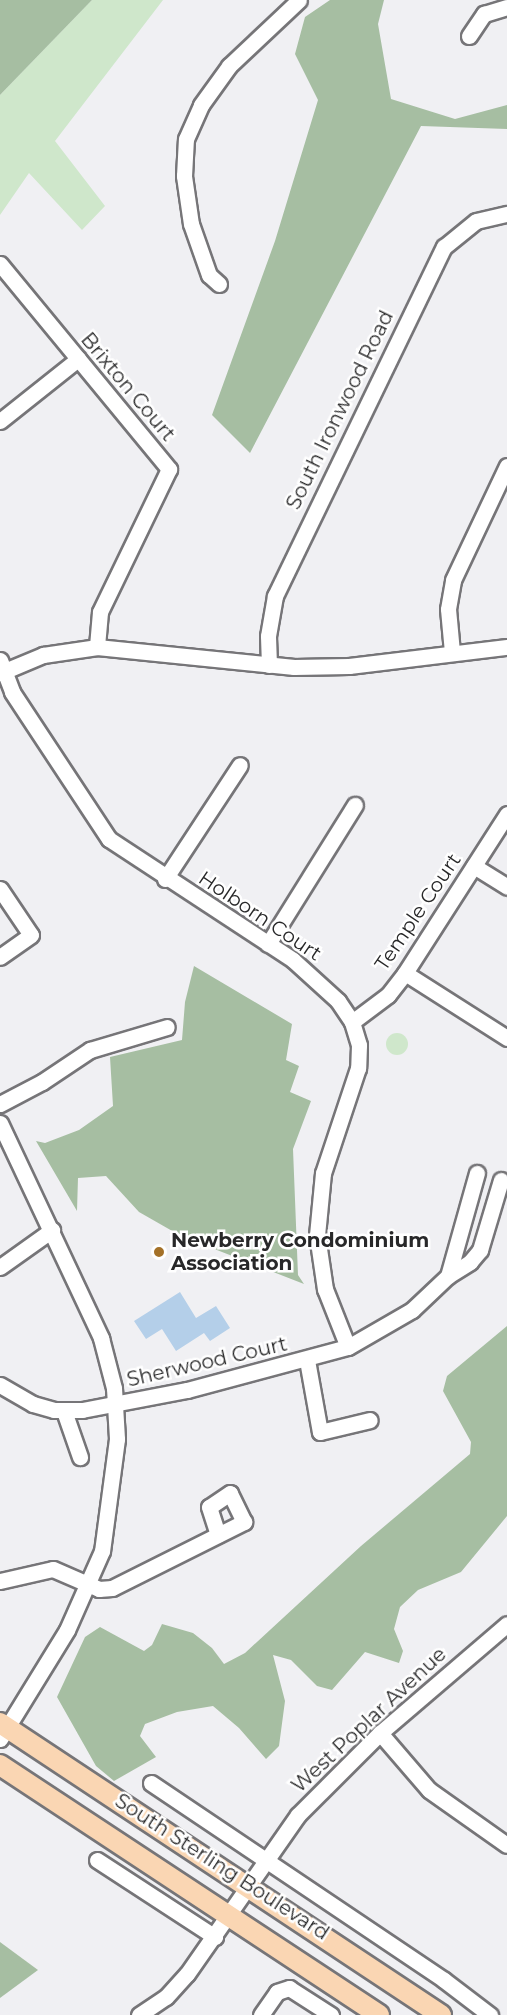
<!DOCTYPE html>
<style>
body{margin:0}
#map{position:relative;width:507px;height:2015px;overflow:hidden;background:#f0f0f3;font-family:Montserrat,sans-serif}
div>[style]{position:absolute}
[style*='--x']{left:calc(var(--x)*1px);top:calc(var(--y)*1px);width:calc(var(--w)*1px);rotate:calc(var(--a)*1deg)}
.green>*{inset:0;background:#cfe7cb}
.round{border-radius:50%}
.forest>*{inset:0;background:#a6bea2}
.water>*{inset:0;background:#b4cfe9}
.roads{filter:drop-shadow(2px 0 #767578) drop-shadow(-2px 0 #767578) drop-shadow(0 2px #767578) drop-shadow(0 -2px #767578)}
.minor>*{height:15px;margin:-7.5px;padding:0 7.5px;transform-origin:7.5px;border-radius:7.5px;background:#fff}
.major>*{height:20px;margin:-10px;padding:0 10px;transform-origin:10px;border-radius:10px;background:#fad6b3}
.dots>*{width:16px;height:16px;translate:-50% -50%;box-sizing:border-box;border:3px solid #fff;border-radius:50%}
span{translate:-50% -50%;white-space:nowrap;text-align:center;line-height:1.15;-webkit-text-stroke:5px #fff;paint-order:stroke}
.street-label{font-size:20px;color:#282829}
.poi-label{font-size:20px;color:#282829;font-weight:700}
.left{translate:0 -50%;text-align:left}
</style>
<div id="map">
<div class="green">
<div style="clip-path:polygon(92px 0,163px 0,55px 141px,105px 206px,82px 230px,29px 173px,0 215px,0 95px)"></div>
<div class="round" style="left:386px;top:1033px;width:22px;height:22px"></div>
</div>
<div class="forest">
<div style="clip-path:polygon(0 0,92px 0,0 95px)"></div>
<div style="clip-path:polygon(330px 0,384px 0,378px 24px,391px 99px,455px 119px,507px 105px,507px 129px,421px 126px,250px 453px,212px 415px,275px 241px,318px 100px,295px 54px,305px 17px)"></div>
<div style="clip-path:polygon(194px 966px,292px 1024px,286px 1060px,299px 1066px,290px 1092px,311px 1101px,293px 1149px,298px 1275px,304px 1284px,181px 1236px,139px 1212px,106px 1176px,78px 1178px,77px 1211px,36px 1141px,45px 1143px,79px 1130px,113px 1106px,110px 1057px,182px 1040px,185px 1002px)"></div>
<div style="clip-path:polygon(507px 1326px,507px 1516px,461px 1572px,418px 1590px,400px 1607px,394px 1629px,403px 1651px,399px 1663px,365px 1652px,332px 1690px,317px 1686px,291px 1660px,273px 1655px,285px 1701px,279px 1746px,266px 1759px,239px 1728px,213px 1706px,177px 1712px,145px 1724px,140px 1736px,156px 1757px,114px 1781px,96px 1766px,57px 1697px,85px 1637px,100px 1627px,144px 1651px,152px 1645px,162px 1624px,193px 1633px,212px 1648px,224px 1664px,245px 1653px,361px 1546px,470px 1454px,471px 1442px,443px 1391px,447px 1376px)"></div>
<div style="clip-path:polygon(0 1942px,38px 1970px,0 1998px)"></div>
</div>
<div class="water">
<div style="clip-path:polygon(180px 1292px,196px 1318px,216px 1306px,230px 1328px,210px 1341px,204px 1333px,176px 1351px,162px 1329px,146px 1339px,134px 1321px)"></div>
</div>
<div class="roads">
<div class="minor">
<div style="--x:469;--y:36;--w:27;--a:-56"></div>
<div style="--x:484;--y:14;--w:24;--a:-17"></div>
<div style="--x:0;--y:264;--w:266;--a:50.5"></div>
<div style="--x:169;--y:469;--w:159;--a:115.8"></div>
<div style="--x:100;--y:612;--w:35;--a:95"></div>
<div style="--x:219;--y:284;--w:13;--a:-138"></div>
<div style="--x:209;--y:275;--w:54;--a:-109.4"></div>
<div style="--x:191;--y:224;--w:49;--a:-98.3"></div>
<div style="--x:184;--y:176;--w:37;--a:-87"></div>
<div style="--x:186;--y:139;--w:37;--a:-66"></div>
<div style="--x:201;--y:105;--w:48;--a:-54.3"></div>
<div style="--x:229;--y:66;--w:96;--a:-43.3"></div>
<div style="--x:0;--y:421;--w:100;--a:-38.5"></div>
<div style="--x:452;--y:652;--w:43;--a:-95.3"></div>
<div style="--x:448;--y:609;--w:29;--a:-80"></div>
<div style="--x:453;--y:580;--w:126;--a:-64.7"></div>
<div style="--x:0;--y:660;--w:34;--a:69"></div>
<div style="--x:12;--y:692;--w:176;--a:56.6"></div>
<div style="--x:109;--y:839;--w:220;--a:33.3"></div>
<div style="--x:293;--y:960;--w:61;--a:42.3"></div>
<div style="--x:338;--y:1001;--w:25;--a:56"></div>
<div style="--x:352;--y:1022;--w:24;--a:73"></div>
<div style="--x:359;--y:1045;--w:23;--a:92"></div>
<div style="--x:358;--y:1068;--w:111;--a:108.4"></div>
<div style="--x:323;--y:1173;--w:62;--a:95.5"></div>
<div style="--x:317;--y:1235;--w:55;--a:81.6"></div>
<div style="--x:325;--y:1289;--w:62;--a:68.4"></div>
<div style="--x:269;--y:665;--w:29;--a:-92"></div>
<div style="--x:268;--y:636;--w:41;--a:-80.1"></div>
<div style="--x:275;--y:596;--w:388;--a:-64.2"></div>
<div style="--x:444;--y:247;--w:41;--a:-39.1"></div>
<div style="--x:476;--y:221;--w:32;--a:-13"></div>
<div style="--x:0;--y:673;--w:47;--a:-22.7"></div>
<div style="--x:43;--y:655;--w:55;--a:-8.4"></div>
<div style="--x:97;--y:647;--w:198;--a:5.8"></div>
<div style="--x:294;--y:667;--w:55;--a:-1"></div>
<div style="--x:349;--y:666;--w:159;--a:-6.9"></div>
<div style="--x:474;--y:866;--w:39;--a:32"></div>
<div style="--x:165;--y:879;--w:136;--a:-56.7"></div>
<div style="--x:0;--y:889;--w:55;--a:56"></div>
<div style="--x:31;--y:935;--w:38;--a:145"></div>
<div style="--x:268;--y:944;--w:164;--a:-58"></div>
<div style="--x:405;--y:973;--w:121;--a:32.5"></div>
<div style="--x:352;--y:1022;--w:45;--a:-36.9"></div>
<div style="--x:388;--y:995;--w:28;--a:-52"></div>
<div style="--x:405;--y:973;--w:189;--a:-57.3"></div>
<div style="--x:0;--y:1104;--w:47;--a:-27.6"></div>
<div style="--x:42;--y:1082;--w:58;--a:-33.7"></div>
<div style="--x:90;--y:1050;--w:80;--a:-16.6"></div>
<div style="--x:0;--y:1123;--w:238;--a:64.8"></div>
<div style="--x:101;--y:1338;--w:52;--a:75.4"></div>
<div style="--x:114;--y:1388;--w:51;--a:86.6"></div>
<div style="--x:117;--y:1439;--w:113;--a:97.6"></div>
<div style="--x:102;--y:1551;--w:86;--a:113.9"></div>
<div style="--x:67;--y:1630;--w:128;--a:121.6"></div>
<div style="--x:0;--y:1267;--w:64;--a:-35.4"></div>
<div style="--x:448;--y:1276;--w:107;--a:-74.3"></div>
<div style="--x:307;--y:1360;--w:73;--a:79.8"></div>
<div style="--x:320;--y:1432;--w:51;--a:-13.5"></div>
<div style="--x:0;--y:1385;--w:38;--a:30"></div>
<div style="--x:33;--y:1404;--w:22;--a:16"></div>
<div style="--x:54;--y:1410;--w:28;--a:0"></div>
<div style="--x:82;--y:1410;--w:107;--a:-10.8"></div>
<div style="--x:187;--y:1390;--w:167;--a:-15"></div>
<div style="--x:348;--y:1347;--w:74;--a:-30"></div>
<div style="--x:412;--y:1310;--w:50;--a:-43.4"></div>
<div style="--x:448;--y:1276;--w:26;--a:-32"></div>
<div style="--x:470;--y:1262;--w:16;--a:-50"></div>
<div style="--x:480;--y:1250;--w:73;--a:-73.3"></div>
<div style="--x:64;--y:1411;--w:49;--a:70.8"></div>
<div style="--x:0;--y:1581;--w:54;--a:-12.8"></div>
<div style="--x:53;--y:1569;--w:50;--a:23.5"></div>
<div style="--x:99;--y:1589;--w:13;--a:-4"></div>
<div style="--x:112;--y:1588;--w:148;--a:-26.6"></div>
<div style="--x:244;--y:1522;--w:32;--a:-116"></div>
<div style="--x:230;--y:1493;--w:25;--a:146"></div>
<div style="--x:209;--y:1507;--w:29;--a:72"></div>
<div style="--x:380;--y:1733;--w:75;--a:49.3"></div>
<div style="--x:429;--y:1790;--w:95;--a:35.2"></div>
<div style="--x:151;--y:1783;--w:353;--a:33.9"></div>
<div style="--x:444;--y:1980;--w:58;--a:37.3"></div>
<div style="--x:97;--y:1860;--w:141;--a:33.1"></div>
<div style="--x:139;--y:2015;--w:32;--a:-34"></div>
<div style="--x:166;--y:1997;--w:31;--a:-48"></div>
<div style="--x:187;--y:1974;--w:194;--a:-55.1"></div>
<div style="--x:298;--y:1815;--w:116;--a:-45"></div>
<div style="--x:380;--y:1733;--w:167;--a:-40.6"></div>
<div style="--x:261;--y:2015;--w:28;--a:-55"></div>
<div style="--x:277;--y:1992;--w:13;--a:-18"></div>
<div style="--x:289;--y:1988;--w:50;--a:32.7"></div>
</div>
<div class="major">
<div style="--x:0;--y:1723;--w:529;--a:33.51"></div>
<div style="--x:0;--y:1765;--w:454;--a:33.4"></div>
</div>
</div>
<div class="dots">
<div style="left:159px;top:1252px;background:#a47128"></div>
</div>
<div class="street-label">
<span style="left:128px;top:387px;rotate:50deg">Brixton Court</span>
<span style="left:340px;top:410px;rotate:-64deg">South Ironwood Road</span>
<span style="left:418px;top:912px;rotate:-56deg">Temple Court</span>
<span style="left:260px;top:916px;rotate:34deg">Holborn Court</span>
<span style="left:207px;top:1362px;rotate:-13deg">Sherwood Court</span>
<span style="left:369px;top:1720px;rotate:-43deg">West Poplar Avenue</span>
<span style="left:222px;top:1867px;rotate:33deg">South Sterling Boulevard</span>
</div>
<div class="poi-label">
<span class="left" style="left:171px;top:1252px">Newberry Condominium<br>Association</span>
</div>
</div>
